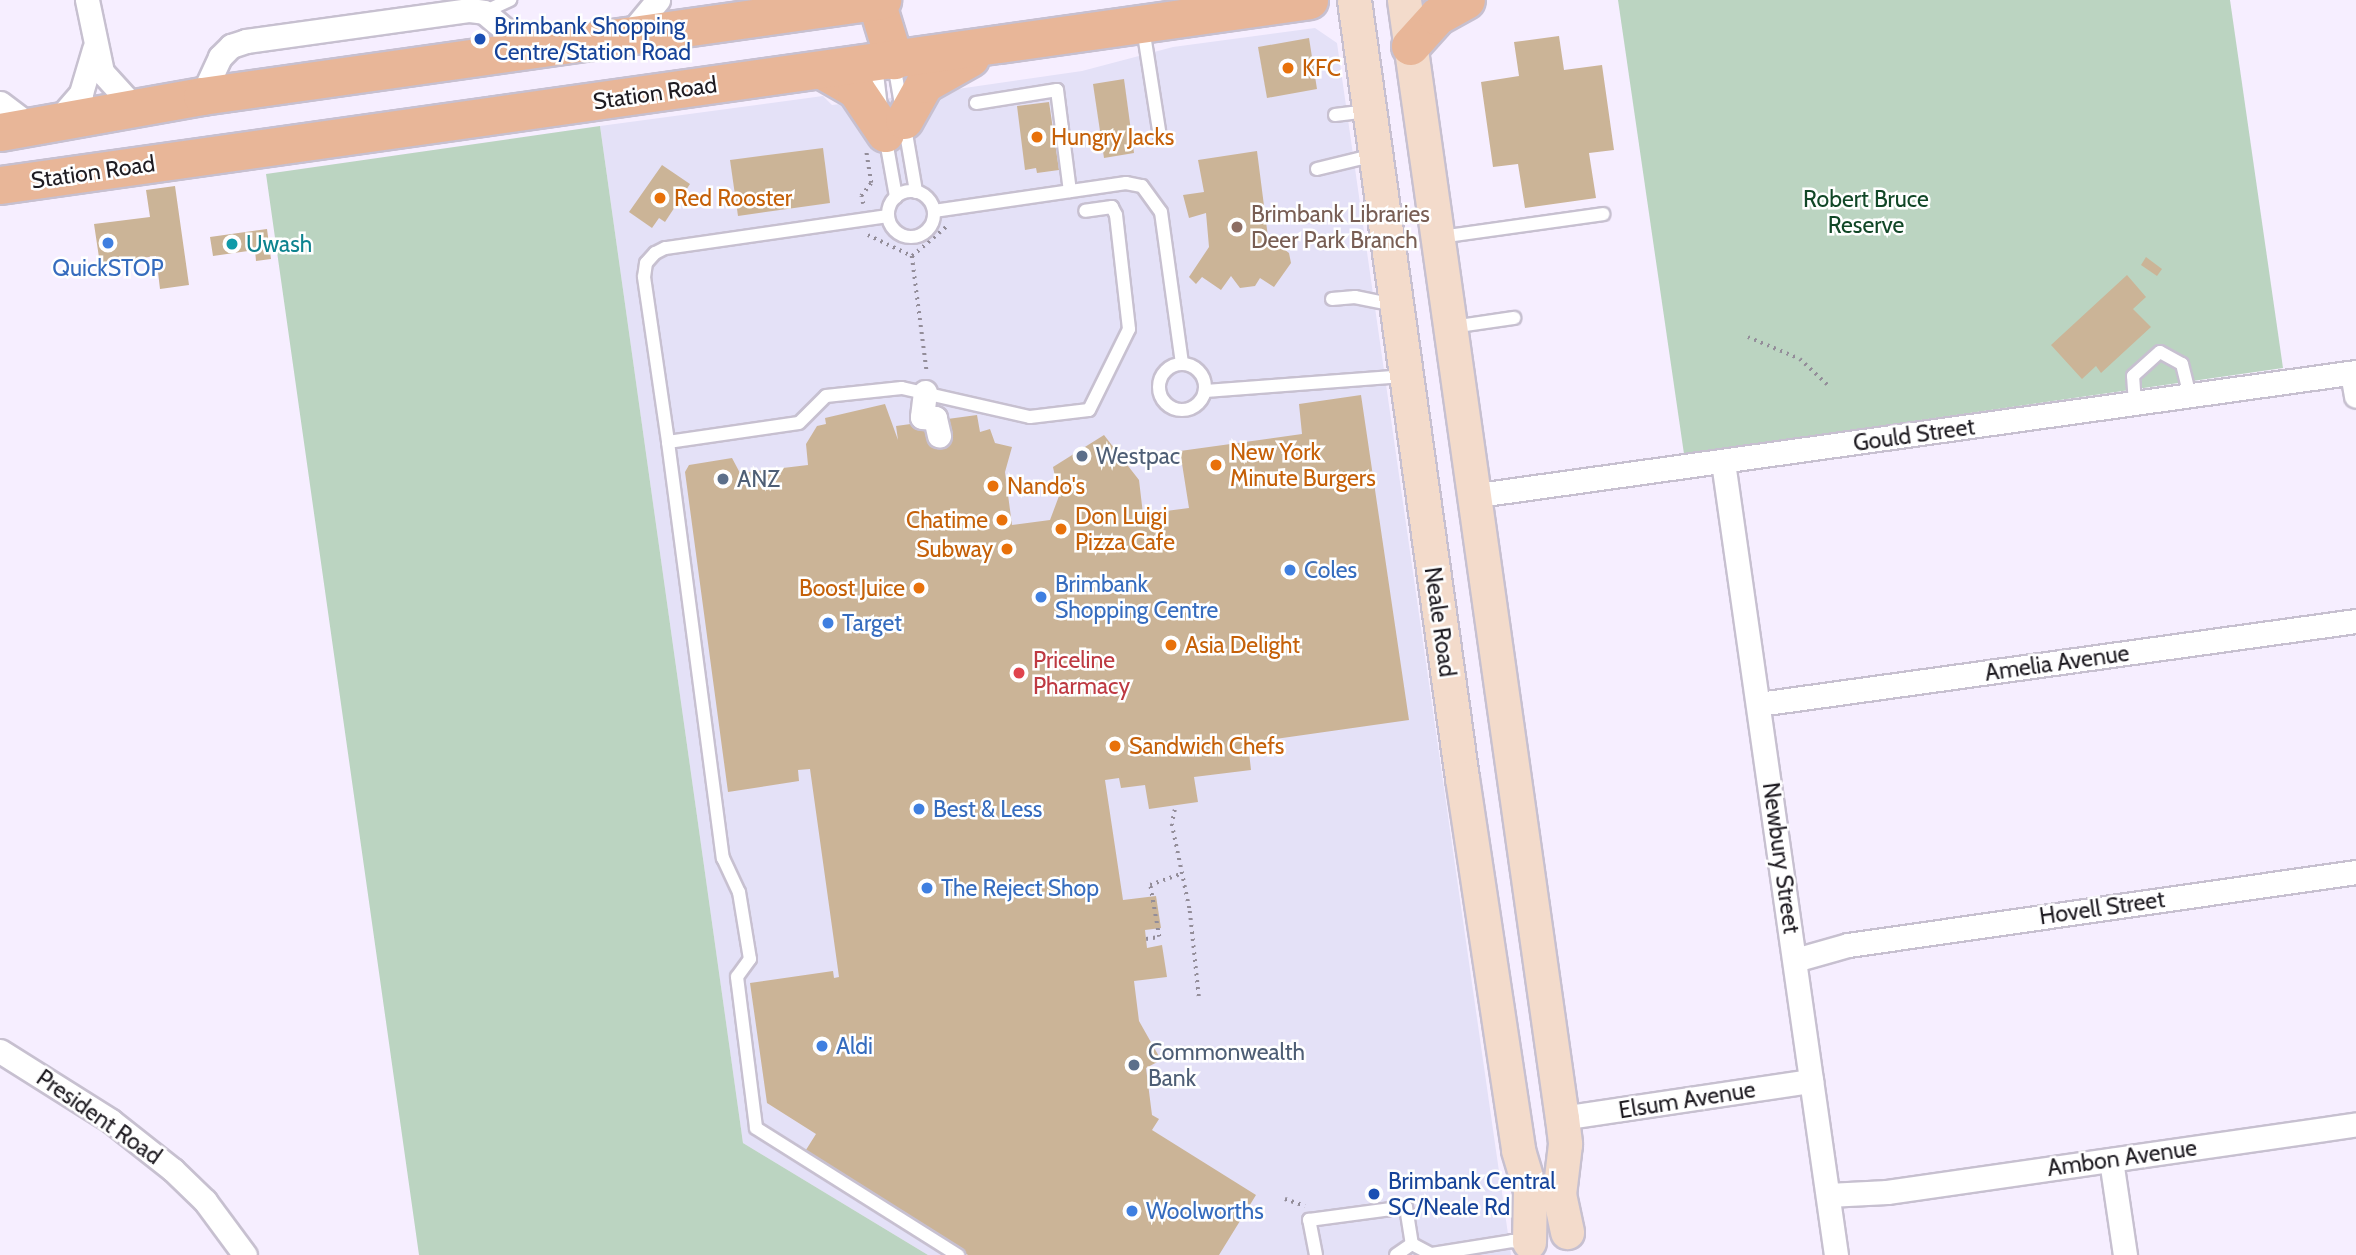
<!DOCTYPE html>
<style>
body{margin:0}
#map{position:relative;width:2356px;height:1255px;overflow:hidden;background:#f6eeff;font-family:Cabin,sans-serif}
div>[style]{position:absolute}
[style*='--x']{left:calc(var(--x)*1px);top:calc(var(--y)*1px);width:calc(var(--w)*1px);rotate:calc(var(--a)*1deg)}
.commercial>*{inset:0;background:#e4e1f7}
.green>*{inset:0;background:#bbd4c1}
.building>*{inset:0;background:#cbb497}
.path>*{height:3.5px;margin-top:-1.75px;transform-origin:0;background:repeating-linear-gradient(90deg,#938d99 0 2px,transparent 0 7px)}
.roads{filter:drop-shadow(2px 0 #c7c0d0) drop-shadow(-2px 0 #c7c0d0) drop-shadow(0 2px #c7c0d0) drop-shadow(0 -2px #c7c0d0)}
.lane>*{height:12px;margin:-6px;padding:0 6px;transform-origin:6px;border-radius:6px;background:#fff}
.lane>.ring{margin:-6px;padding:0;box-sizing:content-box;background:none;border:12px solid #fff;border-radius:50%}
.street>*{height:23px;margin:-11.5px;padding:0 11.5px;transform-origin:11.5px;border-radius:11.5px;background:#fff}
.secondary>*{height:33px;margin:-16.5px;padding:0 16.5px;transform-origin:16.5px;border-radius:16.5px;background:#f3dbcb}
.primary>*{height:37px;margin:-18.5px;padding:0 18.5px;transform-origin:18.5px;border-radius:18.5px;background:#e8b698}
.dots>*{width:19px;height:19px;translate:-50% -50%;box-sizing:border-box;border:4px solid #fff;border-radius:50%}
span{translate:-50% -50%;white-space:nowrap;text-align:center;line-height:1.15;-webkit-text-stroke:5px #fff;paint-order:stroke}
.transit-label{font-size:23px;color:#164399}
.left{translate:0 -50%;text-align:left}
.food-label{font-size:23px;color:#c56008}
.right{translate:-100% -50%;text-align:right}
.street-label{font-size:23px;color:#1f1c22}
.park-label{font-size:23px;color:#114727}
.education-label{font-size:23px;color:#785e54}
.culture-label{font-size:23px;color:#0d838f}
.shop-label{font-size:23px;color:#366cbe}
.service-label{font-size:23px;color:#4e5e75}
.health-label{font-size:23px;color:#be3a42}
</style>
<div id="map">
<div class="commercial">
<div style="clip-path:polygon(1315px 28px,1337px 43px,1511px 1255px,928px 1255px,743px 1143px,600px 126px,823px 96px,832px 105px,916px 95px,1082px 71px,1173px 47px)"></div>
</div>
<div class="green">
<div style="clip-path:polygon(1618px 0,2230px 0,2283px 368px,1684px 454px)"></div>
<div style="clip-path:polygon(600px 126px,743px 1143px,928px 1255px,419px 1255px,266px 174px)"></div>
</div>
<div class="building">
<div style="clip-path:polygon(1559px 36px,1564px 70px,1602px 65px,1614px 150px,1589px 153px,1596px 198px,1525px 208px,1518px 164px,1493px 167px,1481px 82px,1519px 76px,1514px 42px)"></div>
<div style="clip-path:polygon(1309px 38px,1317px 89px,1267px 98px,1258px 47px)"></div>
<div style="clip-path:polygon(1124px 79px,1134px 153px,1104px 158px,1093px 84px)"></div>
<div style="clip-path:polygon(1049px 102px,1059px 170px,1037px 173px,1036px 168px,1025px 170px,1017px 106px)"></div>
<div style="clip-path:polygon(823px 148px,830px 203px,738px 216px,730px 160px)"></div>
<div style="clip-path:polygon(1257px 151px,1268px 237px,1289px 253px,1291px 263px,1274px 287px,1260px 278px,1255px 286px,1240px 288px,1231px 276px,1221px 290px,1202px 277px,1196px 284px,1189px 277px,1209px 247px,1206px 213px,1189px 218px,1183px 195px,1204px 192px,1198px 160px)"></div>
<div style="clip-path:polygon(662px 165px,690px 184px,665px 222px,659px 218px,652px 228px,629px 212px)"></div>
<div style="clip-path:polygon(175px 186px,189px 285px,160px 289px,156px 256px,100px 264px,94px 224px,150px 217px,146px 190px)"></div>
<div style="clip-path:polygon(267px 229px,271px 259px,256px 261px,255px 250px,213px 256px,210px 237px)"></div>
<div style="clip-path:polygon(2146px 257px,2162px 269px,2157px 276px,2141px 265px)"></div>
<div style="clip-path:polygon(2127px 275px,2146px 297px,2133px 309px,2151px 327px,2101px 373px,2096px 366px,2082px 379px,2051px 345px)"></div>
<div style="clip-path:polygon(1361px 395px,1409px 720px,1248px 743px,1251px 770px,1194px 777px,1198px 802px,1149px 809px,1145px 785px,1121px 788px,1119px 778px,1105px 780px,1123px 900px,1156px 896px,1161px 928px,1145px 930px,1147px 948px,1162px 945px,1167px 977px,1134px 981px,1139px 1021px,1161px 1060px,1146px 1068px,1152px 1115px,1159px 1119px,1152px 1130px,1256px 1195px,1219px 1255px,968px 1255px,804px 1153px,816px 1134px,767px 1103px,750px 983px,833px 971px,834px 978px,839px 977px,810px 769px,798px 770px,799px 781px,728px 792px,685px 472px,689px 465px,732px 458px,740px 473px,808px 465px,806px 444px,817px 426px,826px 424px,825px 418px,885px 404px,898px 440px,896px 426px,977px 415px,980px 432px,990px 429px,995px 443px,1012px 447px,1005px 472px,1012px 525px,1050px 520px,1059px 496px,1053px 467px,1104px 435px,1139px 480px,1143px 514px,1189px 508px,1180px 451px,1302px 434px,1299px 404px)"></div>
</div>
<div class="path">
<div style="--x:863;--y:204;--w:8;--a:-104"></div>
<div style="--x:861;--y:196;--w:16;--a:-52"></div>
<div style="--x:871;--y:183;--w:31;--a:-99"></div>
<div style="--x:868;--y:235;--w:49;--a:25.5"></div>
<div style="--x:912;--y:256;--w:118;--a:82.7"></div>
<div style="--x:912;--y:256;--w:46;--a:-40.6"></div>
<div style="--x:1748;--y:337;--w:56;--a:22.9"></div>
<div style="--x:1800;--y:359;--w:38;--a:43"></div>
<div style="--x:1175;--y:810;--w:14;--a:102"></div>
<div style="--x:1172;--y:824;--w:89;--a:78.3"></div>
<div style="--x:1190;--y:911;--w:86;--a:84"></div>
<div style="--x:1146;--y:939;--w:13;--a:-9"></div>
<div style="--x:1159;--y:937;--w:53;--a:-99.8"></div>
<div style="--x:1150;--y:885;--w:32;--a:-20"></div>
<div style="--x:1285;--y:1199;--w:21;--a:19"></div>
</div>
<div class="roads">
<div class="lane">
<div style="--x:484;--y:12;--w:29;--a:-25"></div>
<div style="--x:1143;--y:28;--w:109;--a:81.1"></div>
<div style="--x:894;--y:64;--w:130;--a:80.2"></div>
<div style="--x:876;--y:66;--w:41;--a:83"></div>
<div style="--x:976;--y:103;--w:82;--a:-9.1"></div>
<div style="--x:1057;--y:90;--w:102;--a:82.7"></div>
<div style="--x:1335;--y:115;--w:35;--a:-7"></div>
<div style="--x:885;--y:135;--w:63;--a:79.9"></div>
<div style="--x:1317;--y:169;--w:60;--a:-13.6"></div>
<div class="ring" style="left:888px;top:191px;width:34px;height:34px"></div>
<div style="--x:934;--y:211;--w:194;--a:-8.3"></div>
<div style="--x:1126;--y:183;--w:16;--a:11"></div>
<div style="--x:1142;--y:186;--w:32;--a:54"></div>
<div style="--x:1161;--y:212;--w:152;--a:82.1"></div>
<div style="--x:888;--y:216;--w:225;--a:171.8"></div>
<div style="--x:665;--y:248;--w:11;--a:153"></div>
<div style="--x:655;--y:253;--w:13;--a:132"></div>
<div style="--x:646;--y:263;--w:14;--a:98"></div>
<div style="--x:644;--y:277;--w:167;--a:81.7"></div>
<div style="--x:668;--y:442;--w:132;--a:-8.3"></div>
<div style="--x:799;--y:423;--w:38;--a:-45"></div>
<div style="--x:826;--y:396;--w:76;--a:-6"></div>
<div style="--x:902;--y:388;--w:131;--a:12.8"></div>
<div style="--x:1030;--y:417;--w:59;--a:-6.8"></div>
<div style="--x:1089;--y:410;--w:90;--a:-63.7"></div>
<div style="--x:1129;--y:329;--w:115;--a:-96.5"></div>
<div style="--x:1116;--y:215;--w:9;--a:-117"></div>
<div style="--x:1112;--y:207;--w:27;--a:172"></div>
<div style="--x:1440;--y:237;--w:165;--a:-8"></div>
<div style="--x:1332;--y:299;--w:23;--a:-5"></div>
<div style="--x:1355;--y:297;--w:41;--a:11.3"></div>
<div style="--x:1452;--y:327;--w:63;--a:-8.3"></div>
<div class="ring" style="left:1159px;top:364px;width:34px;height:34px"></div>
<div style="--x:1205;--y:391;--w:199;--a:-4.3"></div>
<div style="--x:2135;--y:404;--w:28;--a:-94"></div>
<div style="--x:2133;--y:376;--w:36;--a:-42"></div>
<div style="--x:2160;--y:352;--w:25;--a:29"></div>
<div style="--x:2182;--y:364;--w:33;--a:76"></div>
<div style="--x:668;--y:442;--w:420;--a:82.5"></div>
<div style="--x:723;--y:858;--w:38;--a:65"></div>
<div style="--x:739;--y:892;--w:68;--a:80.7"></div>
<div style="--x:750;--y:959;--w:22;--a:126"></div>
<div style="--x:737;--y:977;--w:152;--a:82.8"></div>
<div style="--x:756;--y:1128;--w:239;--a:32.2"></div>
<div style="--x:1432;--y:1254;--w:81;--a:-9.2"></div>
<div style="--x:1512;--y:1241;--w:16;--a:11"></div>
<div style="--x:1316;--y:1255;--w:36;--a:-101"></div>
<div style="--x:1309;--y:1220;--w:98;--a:-7.6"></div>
<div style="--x:1406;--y:1207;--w:37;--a:81"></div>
<div style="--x:1396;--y:1255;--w:19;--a:-35"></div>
<div style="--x:1412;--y:1244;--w:24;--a:28"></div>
</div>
<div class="street">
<div style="--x:87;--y:0;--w:74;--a:78.2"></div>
<div style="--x:102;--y:72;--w:47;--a:47.6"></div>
<div style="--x:628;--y:36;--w:47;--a:-50.2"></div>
<div style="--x:202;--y:96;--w:43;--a:-65.2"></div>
<div style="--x:220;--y:57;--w:16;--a:-45"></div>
<div style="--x:231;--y:46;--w:16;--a:-18"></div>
<div style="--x:246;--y:41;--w:226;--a:-7.9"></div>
<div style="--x:470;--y:10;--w:14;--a:8"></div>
<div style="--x:484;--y:12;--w:59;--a:40.2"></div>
<div style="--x:0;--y:103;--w:39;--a:37"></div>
<div style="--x:57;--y:121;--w:37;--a:-49"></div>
<div style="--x:81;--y:93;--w:46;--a:-73.5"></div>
<div style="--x:2352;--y:373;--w:23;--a:80"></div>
<div style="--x:925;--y:392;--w:25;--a:97"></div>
<div style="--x:922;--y:417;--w:13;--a:4"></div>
<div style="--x:935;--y:418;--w:18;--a:77"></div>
<div style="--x:1723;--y:462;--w:801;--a:81.89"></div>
<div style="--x:1471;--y:496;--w:894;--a:-7.98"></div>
<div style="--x:1759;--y:704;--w:603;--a:-7.92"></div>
<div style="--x:1795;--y:960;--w:55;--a:-15.8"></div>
<div style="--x:1848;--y:945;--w:513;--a:-8.18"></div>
<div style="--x:0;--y:1051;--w:131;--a:32.2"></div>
<div style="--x:111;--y:1121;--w:79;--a:38.3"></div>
<div style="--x:173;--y:1170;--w:45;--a:44.1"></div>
<div style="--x:205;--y:1201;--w:67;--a:53.5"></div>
<div style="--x:1562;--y:1118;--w:252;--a:-8.5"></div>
<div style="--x:2111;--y:1160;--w:96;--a:81.6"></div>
<div style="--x:1828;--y:1195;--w:59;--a:-2.9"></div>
<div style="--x:1887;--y:1192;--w:474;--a:-8.2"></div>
</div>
<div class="secondary">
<div style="--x:1354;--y:0;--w:785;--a:82.1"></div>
<div style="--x:1462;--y:778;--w:376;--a:81.4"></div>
<div style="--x:1518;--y:1150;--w:42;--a:73.3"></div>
<div style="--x:1530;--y:1190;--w:52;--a:91.1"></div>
<div style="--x:1404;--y:0;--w:1129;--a:81.96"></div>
<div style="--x:1562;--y:1118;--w:26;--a:83"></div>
<div style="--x:1565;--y:1144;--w:50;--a:96.8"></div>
<div style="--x:1559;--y:1194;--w:39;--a:78"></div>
</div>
<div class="primary">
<div style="--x:876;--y:1;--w:62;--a:73"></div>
<div style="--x:1410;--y:46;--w:40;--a:-48"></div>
<div style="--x:1437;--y:16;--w:33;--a:-29"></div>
<div style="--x:822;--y:70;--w:39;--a:30"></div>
<div style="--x:856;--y:90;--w:52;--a:56"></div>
<div style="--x:904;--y:120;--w:41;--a:-60.9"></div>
<div style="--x:924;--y:84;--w:53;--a:-29.5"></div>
<div style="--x:0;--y:132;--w:205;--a:-10.1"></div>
<div style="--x:202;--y:96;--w:687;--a:-8.04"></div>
<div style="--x:0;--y:185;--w:1322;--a:-8.04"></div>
</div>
</div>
<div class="dots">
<div style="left:480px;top:39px;background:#1a4fb4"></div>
<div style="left:1288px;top:68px;background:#e8710a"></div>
<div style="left:1037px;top:137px;background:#e8710a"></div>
<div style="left:660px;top:198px;background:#e8710a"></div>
<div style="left:1237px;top:227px;background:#8d6e63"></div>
<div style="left:108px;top:243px;background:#3f7fe0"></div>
<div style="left:232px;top:244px;background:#0f9aa8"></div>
<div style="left:1082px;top:456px;background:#5c6f8a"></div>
<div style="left:1216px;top:465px;background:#e8710a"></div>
<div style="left:723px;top:479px;background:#5c6f8a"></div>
<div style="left:993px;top:486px;background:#e8710a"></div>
<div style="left:1002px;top:520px;background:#e8710a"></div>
<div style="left:1061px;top:529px;background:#e8710a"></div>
<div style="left:1007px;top:549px;background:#e8710a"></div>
<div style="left:1290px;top:570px;background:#3f7fe0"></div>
<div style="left:919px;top:588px;background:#e8710a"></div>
<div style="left:1041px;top:597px;background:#3f7fe0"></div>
<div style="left:828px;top:623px;background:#3f7fe0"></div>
<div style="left:1171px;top:645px;background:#e8710a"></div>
<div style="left:1019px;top:673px;background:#e0444e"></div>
<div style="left:1115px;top:746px;background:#e8710a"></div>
<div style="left:919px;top:809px;background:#3f7fe0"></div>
<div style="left:927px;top:888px;background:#3f7fe0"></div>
<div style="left:822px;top:1046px;background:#3f7fe0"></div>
<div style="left:1134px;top:1065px;background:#5c6f8a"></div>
<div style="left:1374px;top:1194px;background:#1a4fb4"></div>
<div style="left:1132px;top:1211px;background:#3f7fe0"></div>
</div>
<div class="transit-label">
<span class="left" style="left:494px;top:39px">Brimbank Shopping<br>Centre/Station Road</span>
<span class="left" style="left:1388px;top:1194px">Brimbank Central<br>SC/Neale Rd</span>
</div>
<div class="food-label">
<span class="left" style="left:1302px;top:68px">KFC</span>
<span class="left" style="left:1051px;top:137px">Hungry Jacks</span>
<span class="left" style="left:674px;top:198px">Red Rooster</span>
<span class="left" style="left:1230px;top:465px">New York<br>Minute Burgers</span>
<span class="left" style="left:1007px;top:486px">Nando's</span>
<span class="left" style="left:1075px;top:529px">Don Luigi<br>Pizza Cafe</span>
<span class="right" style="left:988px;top:520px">Chatime</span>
<span class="right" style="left:993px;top:549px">Subway</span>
<span class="right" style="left:905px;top:588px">Boost Juice</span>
<span class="left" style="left:1185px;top:645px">Asia Delight</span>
<span class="left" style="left:1129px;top:746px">Sandwich Chefs</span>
</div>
<div class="street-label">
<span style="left:655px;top:93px;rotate:-8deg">Station Road</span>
<span style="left:93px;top:172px;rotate:-8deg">Station Road</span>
<span style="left:1914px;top:435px;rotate:-8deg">Gould Street</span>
<span style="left:1440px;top:622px;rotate:82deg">Neale Road</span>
<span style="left:2057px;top:663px;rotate:-8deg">Amelia Avenue</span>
<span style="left:1781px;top:858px;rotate:82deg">Newbury Street</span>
<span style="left:2102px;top:908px;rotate:-8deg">Hovell Street</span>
<span style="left:1687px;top:1100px;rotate:-9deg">Elsum Avenue</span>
<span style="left:99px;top:1117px;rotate:35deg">President Road</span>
<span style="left:2122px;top:1158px;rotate:-8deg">Ambon Avenue</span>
</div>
<div class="park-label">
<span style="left:1866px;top:212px">Robert Bruce<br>Reserve</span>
</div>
<div class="education-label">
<span class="left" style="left:1251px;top:227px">Brimbank Libraries<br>Deer Park Branch</span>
</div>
<div class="culture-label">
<span class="left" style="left:246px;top:244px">Uwash</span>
</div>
<div class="shop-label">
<span style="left:108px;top:268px">QuickSTOP</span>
<span class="left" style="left:1304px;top:570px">Coles</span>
<span class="left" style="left:1055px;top:597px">Brimbank<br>Shopping Centre</span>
<span class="left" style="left:842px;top:623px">Target</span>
<span class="left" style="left:933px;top:809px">Best &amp; Less</span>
<span class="left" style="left:941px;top:888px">The Reject Shop</span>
<span class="left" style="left:836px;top:1046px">Aldi</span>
<span class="left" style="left:1146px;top:1211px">Woolworths</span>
</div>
<div class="service-label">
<span class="left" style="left:1096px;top:456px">Westpac</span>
<span class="left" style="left:737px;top:479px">ANZ</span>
<span class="left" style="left:1148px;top:1065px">Commonwealth<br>Bank</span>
</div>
<div class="health-label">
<span class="left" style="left:1033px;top:673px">Priceline<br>Pharmacy</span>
</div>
</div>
